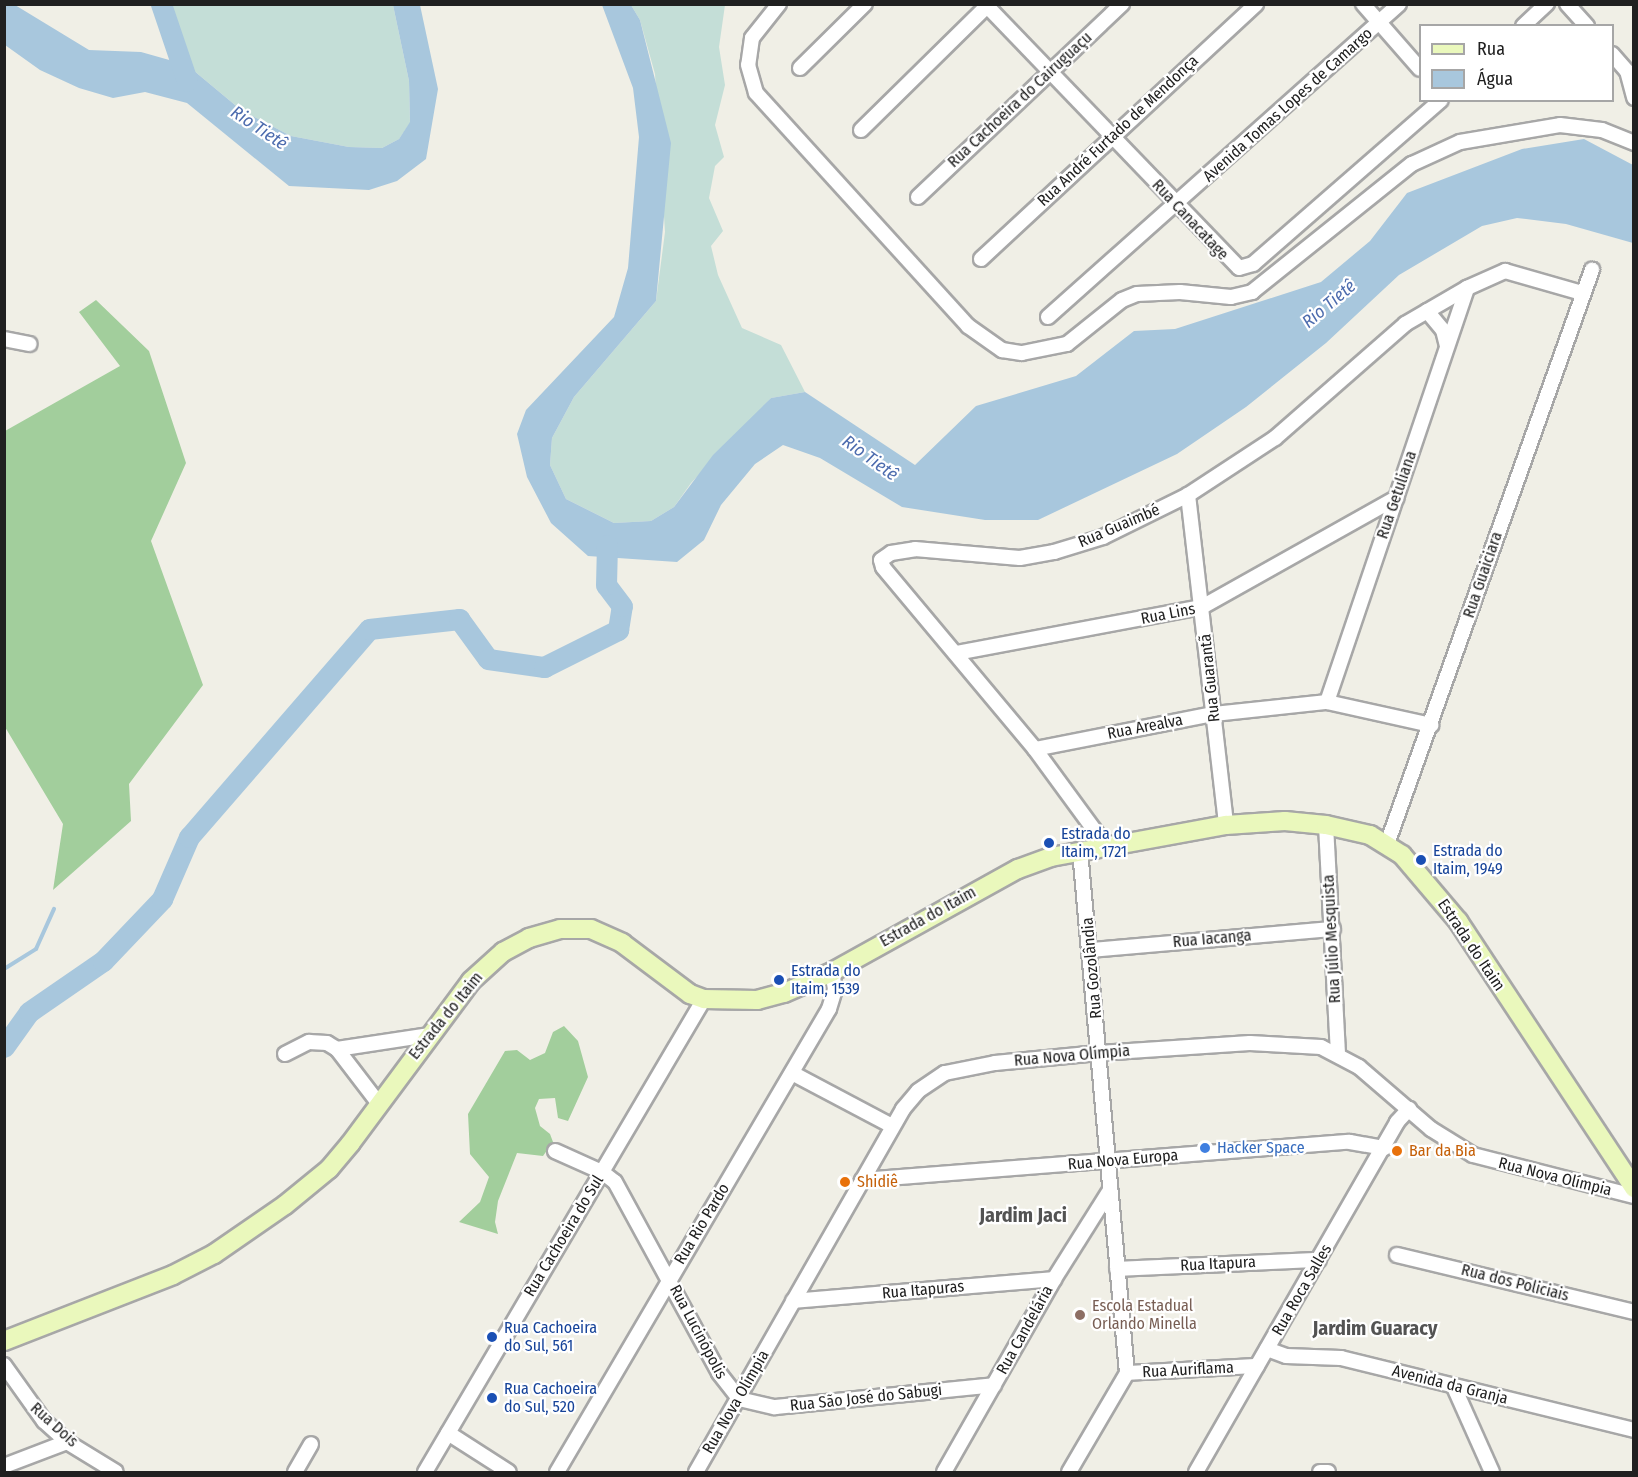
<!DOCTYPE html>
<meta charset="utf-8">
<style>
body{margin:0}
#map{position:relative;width:1638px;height:1477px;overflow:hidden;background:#f0efe6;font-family:"Fira Sans Condensed",sans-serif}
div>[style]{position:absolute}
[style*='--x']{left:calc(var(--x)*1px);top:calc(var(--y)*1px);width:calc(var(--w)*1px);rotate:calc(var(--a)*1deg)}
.forest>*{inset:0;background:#a2ce9c}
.wetland>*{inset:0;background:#c4ded7}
.water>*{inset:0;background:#a8c7dd}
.stream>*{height:4px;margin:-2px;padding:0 2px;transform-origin:2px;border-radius:2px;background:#a8c7dd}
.river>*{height:21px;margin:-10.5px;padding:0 10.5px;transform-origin:10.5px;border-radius:10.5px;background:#a8c7dd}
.roads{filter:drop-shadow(2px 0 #a7a7a7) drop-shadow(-2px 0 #a7a7a7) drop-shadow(0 2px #a7a7a7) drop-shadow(0 -2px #a7a7a7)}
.street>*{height:14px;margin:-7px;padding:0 7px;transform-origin:7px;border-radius:7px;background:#fff}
.secondary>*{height:18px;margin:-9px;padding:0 9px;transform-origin:9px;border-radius:9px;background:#eaf8bc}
.dots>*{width:16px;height:16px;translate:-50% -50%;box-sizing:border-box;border:3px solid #fff;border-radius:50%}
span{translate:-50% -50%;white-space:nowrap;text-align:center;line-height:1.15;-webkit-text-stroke:4.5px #fff;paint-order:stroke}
.street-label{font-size:16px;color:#202020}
.transit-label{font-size:16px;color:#164399}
.left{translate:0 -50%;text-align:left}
.shop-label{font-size:16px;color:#366cbe}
.food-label{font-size:16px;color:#c56008}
.education-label{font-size:16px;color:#785e54}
.water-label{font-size:18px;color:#4d6cae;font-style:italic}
.quarter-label{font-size:20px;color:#535353;font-weight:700}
.frame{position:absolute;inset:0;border:6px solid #202020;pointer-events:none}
.legend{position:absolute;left:1419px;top:24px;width:195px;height:78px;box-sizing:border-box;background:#fff;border:2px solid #a6a6a6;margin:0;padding:8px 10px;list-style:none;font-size:18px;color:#202020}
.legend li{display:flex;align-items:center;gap:12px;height:30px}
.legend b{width:30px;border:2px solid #a6a6a6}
</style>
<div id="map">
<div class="forest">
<div style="clip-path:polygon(96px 300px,149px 351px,186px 463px,151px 541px,203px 685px,129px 784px,131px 821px,53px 890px,63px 824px,5px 727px,5px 431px,120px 366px,79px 312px)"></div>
<div style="clip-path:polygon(564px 1026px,578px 1041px,588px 1077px,568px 1121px,558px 1118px,555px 1098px,539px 1099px,535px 1108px,540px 1126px,550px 1134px,553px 1142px,543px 1156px,517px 1153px,498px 1201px,495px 1222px,498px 1234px,459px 1222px,480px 1202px,489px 1177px,470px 1154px,468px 1114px,505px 1051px,517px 1050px,530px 1060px,545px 1053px,553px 1032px)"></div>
</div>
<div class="wetland">
<div style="clip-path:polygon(160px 5px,393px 5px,409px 81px,410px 123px,399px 139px,382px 148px,349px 147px,291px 136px,241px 110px,187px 65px)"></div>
<div style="clip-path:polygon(631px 5px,725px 5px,719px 47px,725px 85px,715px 125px,724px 157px,715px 166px,709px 198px,723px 231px,711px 246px,718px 275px,742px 328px,781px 345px,805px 392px,771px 398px,691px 483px,674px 507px,651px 521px,614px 523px,566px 499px,550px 465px,552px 438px,574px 397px,656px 301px,665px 232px,655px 74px,640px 20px)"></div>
</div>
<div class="water">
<div style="clip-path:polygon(5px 4px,15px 5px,89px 50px,141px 52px,187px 65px,241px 110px,291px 136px,349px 147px,382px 148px,399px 139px,410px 122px,409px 81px,393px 5px,420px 5px,438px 89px,426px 159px,397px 181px,369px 190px,289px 186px,187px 103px,145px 92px,113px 98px,79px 88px,40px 70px,5px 45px)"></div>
<div style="clip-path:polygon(602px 5px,631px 5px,640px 20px,671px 143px,656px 301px,574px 397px,552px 438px,550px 465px,566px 499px,614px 523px,651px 521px,674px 507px,713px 455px,771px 398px,805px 392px,915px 465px,976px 406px,1076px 376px,1134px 331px,1175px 329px,1321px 282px,1370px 241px,1407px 193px,1522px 149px,1584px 139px,1633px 165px,1633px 243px,1566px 224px,1517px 218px,1482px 226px,1399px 275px,1326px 343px,1246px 407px,1177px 454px,1038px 520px,985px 520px,902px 507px,820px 458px,783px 445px,755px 464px,721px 505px,704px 540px,677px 562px,588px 556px,551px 523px,527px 477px,517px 434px,526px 410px,614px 317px,628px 268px,639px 137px,633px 88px)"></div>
</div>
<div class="stream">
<div style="--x:4;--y:969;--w:38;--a:-32"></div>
<div style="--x:36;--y:949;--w:44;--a:-65.8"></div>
</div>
<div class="river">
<div style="--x:161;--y:4;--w:81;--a:71.3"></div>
<div style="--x:4;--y:1047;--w:43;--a:-54.5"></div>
<div style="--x:29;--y:1012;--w:90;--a:-34.6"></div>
<div style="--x:103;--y:961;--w:86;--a:-46.4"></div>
<div style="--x:162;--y:899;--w:68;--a:-66.5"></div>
<div style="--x:189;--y:837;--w:275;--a:-49.1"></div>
<div style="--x:369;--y:629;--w:91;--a:-6.3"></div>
<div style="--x:459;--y:619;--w:49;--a:54.1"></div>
<div style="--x:488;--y:659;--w:57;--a:8.1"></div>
<div style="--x:544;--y:667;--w:83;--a:-26.6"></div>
<div style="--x:618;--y:630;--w:24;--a:-81"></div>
<div style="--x:622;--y:606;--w:26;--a:-127"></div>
<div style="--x:606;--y:585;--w:40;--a:-88.6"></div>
</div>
<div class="roads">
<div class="street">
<div style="--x:779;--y:4;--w:43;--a:128.5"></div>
<div style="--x:752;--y:38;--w:27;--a:98"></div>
<div style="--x:748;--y:65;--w:29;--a:74"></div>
<div style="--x:756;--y:93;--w:315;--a:47.7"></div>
<div style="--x:968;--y:326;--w:42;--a:35.2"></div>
<div style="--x:1002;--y:350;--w:20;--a:9"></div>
<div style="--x:1022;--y:353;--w:46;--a:-11.3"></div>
<div style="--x:1067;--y:344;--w:70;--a:-38.7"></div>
<div style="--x:1122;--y:300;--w:16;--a:-22"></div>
<div style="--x:1137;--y:294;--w:43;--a:-2.7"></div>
<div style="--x:1180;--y:292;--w:51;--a:5.6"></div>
<div style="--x:1231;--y:297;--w:22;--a:-13"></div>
<div style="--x:1252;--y:292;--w:205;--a:-38.7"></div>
<div style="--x:1412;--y:164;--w:53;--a:-24.6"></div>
<div style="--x:1460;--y:142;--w:101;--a:-9.6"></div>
<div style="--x:1560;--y:125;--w:42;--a:6.8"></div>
<div style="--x:1602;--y:130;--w:35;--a:22"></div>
<div style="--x:985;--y:4;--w:366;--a:46.1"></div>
<div style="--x:1239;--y:268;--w:15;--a:-16"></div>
<div style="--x:1253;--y:264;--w:249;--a:-41.1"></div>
<div style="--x:1363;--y:4;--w:86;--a:48.8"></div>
<div style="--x:1567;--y:4;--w:30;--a:48"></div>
<div style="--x:1523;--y:26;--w:33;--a:-43"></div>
<div style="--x:1612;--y:54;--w:23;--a:49"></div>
<div style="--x:1627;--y:71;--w:28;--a:75"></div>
<div style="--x:800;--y:68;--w:91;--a:-44.6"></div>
<div style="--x:861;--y:130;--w:180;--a:-44.5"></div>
<div style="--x:918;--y:197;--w:281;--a:-43.4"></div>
<div style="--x:981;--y:259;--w:375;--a:-42.8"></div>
<div style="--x:1427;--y:311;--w:25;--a:50"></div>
<div style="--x:1443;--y:330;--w:16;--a:76"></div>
<div style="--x:1048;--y:317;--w:470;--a:-41.7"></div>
<div style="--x:4;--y:339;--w:26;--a:11"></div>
<div style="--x:1188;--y:495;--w:332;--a:83.4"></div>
<div style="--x:956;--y:653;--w:250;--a:-10.6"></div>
<div style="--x:1202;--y:607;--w:223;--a:-29.3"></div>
<div style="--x:1327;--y:702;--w:437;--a:-71.3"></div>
<div style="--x:1035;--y:749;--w:182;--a:-11.1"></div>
<div style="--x:1214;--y:714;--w:114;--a:-6.1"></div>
<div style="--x:1327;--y:702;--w:107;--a:12.5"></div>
<div style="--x:1326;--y:825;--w:227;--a:87"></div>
<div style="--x:1387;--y:844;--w:610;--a:-70.35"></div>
<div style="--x:1106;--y:846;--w:120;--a:-126.2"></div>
<div style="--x:1035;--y:749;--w:237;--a:-129.9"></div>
<div style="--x:883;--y:567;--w:7;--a:-106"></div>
<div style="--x:881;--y:560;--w:12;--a:-35"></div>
<div style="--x:891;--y:553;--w:24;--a:-9"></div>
<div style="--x:915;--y:549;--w:105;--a:4.9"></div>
<div style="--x:1020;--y:558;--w:35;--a:-10"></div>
<div style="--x:1054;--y:552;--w:51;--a:-17"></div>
<div style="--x:1103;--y:537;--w:95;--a:-26.3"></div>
<div style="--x:1188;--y:495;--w:104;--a:-33.2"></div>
<div style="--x:1275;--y:438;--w:173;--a:-41.2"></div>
<div style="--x:1405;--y:324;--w:72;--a:-30.1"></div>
<div style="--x:1467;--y:288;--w:42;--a:-24.1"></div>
<div style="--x:1505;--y:271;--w:80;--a:15.9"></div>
<div style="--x:1080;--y:851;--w:524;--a:84.86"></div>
<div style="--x:1091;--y:950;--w:243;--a:-5"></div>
<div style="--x:337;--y:1049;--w:94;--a:-8.6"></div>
<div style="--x:285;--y:1054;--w:27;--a:-27"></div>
<div style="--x:309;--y:1042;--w:18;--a:3"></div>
<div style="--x:327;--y:1043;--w:12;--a:31"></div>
<div style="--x:337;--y:1049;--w:69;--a:52.6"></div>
<div style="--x:792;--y:1073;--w:113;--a:27.9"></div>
<div style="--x:555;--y:1151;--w:51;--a:24.1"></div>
<div style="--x:602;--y:1172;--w:16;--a:38"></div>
<div style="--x:615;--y:1182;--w:217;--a:61.4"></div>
<div style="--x:719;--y:1373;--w:33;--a:52"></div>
<div style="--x:739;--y:1399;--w:37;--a:13"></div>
<div style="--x:775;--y:1407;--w:220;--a:-5.7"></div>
<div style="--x:862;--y:1180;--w:489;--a:-4.5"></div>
<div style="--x:1350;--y:1142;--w:35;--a:10"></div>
<div style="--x:1397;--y:1255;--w:244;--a:13.5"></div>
<div style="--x:1117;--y:1269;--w:202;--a:-2.6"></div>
<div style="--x:793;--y:1301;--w:262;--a:-4.8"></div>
<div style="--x:1267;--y:1349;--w:20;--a:20"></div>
<div style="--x:1286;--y:1356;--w:55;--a:2.1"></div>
<div style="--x:1341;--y:1358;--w:302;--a:13.8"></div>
<div style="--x:4;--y:1365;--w:69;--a:54.5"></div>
<div style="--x:44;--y:1421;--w:31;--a:42"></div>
<div style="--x:67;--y:1442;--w:57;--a:31.5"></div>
<div style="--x:1127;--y:1373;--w:130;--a:-3.1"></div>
<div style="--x:1454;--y:1387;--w:93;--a:65.9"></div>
<div style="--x:448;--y:1433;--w:72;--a:32.6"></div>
<div style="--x:4;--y:1466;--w:67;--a:-20.9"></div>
<div style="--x:295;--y:1472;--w:32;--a:-60"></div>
<div style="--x:425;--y:1472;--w:549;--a:-59.47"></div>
<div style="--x:557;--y:1472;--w:537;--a:-59.57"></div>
<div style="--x:829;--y:1009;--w:21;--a:-73"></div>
<div style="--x:835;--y:989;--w:17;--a:-100"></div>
<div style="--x:696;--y:1472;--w:418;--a:-60.3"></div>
<div style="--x:903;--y:1109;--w:23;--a:-50"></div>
<div style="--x:918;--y:1091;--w:32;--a:-34"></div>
<div style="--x:945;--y:1073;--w:51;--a:-11.3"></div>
<div style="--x:995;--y:1063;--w:104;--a:-5.5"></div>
<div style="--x:1099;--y:1053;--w:151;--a:-3.8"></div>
<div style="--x:1250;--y:1043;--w:71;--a:3.2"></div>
<div style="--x:1321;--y:1047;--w:43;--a:27.8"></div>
<div style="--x:1359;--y:1067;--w:95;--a:40.7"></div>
<div style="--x:1431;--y:1129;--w:49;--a:31.8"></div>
<div style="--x:1473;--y:1155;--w:166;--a:14.3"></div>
<div style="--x:944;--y:1472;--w:222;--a:-60.3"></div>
<div style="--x:1054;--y:1279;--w:105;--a:-57.8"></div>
<div style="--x:1069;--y:1472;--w:115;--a:-59.6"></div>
<div style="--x:1196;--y:1472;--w:404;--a:-60.1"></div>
<div style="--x:1397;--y:1122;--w:18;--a:-47"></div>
<div style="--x:1320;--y:1472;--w:8;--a:0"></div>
</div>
<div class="secondary">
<div style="--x:4;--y:1341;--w:181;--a:-21.3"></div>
<div style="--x:173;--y:1275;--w:46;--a:-27.1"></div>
<div style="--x:214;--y:1254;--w:86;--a:-34.6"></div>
<div style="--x:285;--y:1205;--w:57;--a:-39.3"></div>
<div style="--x:329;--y:1169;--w:33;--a:-50"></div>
<div style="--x:350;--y:1144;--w:203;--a:-53.4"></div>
<div style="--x:471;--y:981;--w:43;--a:-42.2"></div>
<div style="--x:503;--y:952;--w:30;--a:-28"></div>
<div style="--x:529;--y:938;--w:32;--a:-16"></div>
<div style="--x:560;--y:929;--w:31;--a:0"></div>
<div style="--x:591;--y:929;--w:34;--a:24"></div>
<div style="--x:622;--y:943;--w:85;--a:36.9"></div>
<div style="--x:690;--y:994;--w:15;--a:20"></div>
<div style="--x:704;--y:999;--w:53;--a:1.1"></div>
<div style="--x:757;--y:1000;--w:28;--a:-15"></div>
<div style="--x:784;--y:993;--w:52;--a:-23.6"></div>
<div style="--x:832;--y:972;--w:213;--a:-29"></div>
<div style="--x:1018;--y:869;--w:35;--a:-20"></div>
<div style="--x:1051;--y:857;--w:178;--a:-10.4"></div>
<div style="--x:1226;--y:825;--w:59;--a:-3.9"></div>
<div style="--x:1285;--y:821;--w:41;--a:5.6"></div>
<div style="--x:1326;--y:825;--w:45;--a:12.8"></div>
<div style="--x:1370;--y:835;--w:38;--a:32"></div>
<div style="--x:1402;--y:855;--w:87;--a:49.7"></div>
<div style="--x:1458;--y:921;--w:320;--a:56.6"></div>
</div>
</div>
<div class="dots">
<div style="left:1049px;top:843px;background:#1a4fb4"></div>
<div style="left:1421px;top:860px;background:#1a4fb4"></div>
<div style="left:779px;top:980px;background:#1a4fb4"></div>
<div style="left:1205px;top:1148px;background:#3f7fe0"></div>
<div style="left:1397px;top:1151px;background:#e8710a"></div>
<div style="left:845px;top:1182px;background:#e8710a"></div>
<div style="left:1080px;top:1315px;background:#8d6e63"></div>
<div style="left:492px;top:1337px;background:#1a4fb4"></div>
<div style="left:492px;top:1398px;background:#1a4fb4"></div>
</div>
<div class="street-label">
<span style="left:1020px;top:100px;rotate:-43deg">Rua Cachoeira do Cairuguaçu</span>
<span style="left:1288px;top:105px;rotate:-42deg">Avenida Tomas Lopes de Camargo</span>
<span style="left:1118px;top:131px;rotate:-43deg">Rua André Furtado de Mendonça</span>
<span style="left:1190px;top:220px;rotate:47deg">Rua Canacatage</span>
<span style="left:1397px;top:495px;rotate:-71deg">Rua Getuliana</span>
<span style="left:1119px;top:526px;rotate:-23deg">Rua Guaimbé</span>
<span style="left:1483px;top:575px;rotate:-71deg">Rua Guaiciara</span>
<span style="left:1168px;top:614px;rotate:-11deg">Rua Lins</span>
<span style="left:1210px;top:678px;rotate:-96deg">Rua Guarantã</span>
<span style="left:1145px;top:727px;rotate:-11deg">Rua Arealva</span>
<span style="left:928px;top:917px;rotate:-29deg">Estrada do Itaim</span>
<span style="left:1212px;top:939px;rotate:-5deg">Rua Iacanga</span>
<span style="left:1332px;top:939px;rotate:-93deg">Rua Júlio Mesquista</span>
<span style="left:1471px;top:945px;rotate:56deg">Estrada do Itaim</span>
<span style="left:1092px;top:968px;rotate:-95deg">Rua Gozolândia</span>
<span style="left:446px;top:1016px;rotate:-51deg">Estrada do Itaim</span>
<span style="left:1072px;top:1056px;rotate:-5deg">Rua Nova Olímpia</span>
<span style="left:1123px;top:1160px;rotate:-5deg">Rua Nova Europa</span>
<span style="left:1555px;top:1177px;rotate:14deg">Rua Nova Olímpia</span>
<span style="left:702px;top:1224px;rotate:-59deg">Rua Rio Pardo</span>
<span style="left:564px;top:1236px;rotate:-59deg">Rua Cachoeira do Sul</span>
<span style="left:1218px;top:1264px;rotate:-3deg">Rua Itapura</span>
<span style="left:1515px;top:1283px;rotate:14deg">Rua dos Policiais</span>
<span style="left:923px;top:1290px;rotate:-5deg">Rua Itapuras</span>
<span style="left:1302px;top:1290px;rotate:-60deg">Rua Roca Salles</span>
<span style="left:1025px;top:1330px;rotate:-61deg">Rua Candelária</span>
<span style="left:698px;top:1332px;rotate:62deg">Rua Lucinópolis</span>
<span style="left:1188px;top:1370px;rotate:-3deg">Rua Auriflama</span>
<span style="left:1450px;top:1385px;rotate:14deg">Avenida da Granja</span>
<span style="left:866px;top:1398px;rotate:-6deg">Rua São José do Sabugi</span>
<span style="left:736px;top:1402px;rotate:-60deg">Rua Nova Olímpia</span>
<span style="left:54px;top:1425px;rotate:42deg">Rua Dois</span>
</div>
<div class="transit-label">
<span class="left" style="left:1061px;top:843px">Estrada do<br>Itaim, 1721</span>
<span class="left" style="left:1433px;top:860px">Estrada do<br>Itaim, 1949</span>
<span class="left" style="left:791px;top:980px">Estrada do<br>Itaim, 1539</span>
<span class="left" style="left:504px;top:1337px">Rua Cachoeira<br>do Sul, 561</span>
<span class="left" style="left:504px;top:1398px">Rua Cachoeira<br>do Sul, 520</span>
</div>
<div class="shop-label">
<span class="left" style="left:1217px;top:1148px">Hacker Space</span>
</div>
<div class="food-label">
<span class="left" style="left:1409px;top:1151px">Bar da Bia</span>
<span class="left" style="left:857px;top:1182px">Shidiê</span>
</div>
<div class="education-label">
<span class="left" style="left:1092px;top:1315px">Escola Estadual<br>Orlando Minella</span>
</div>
<div class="water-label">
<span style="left:259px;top:128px;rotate:34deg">Rio Tietê</span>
<span style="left:1329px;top:304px;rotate:-40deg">Rio Tietê</span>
<span style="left:870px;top:458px;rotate:36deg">Rio Tietê</span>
</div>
<div class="quarter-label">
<span style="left:1023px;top:1215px">Jardim Jaci</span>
<span style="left:1375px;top:1328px">Jardim Guaracy</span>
</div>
<div class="frame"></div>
<ul class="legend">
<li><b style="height:8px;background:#eaf8bc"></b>Rua</li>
<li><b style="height:16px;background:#a8c7dd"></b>Água</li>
</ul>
</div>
